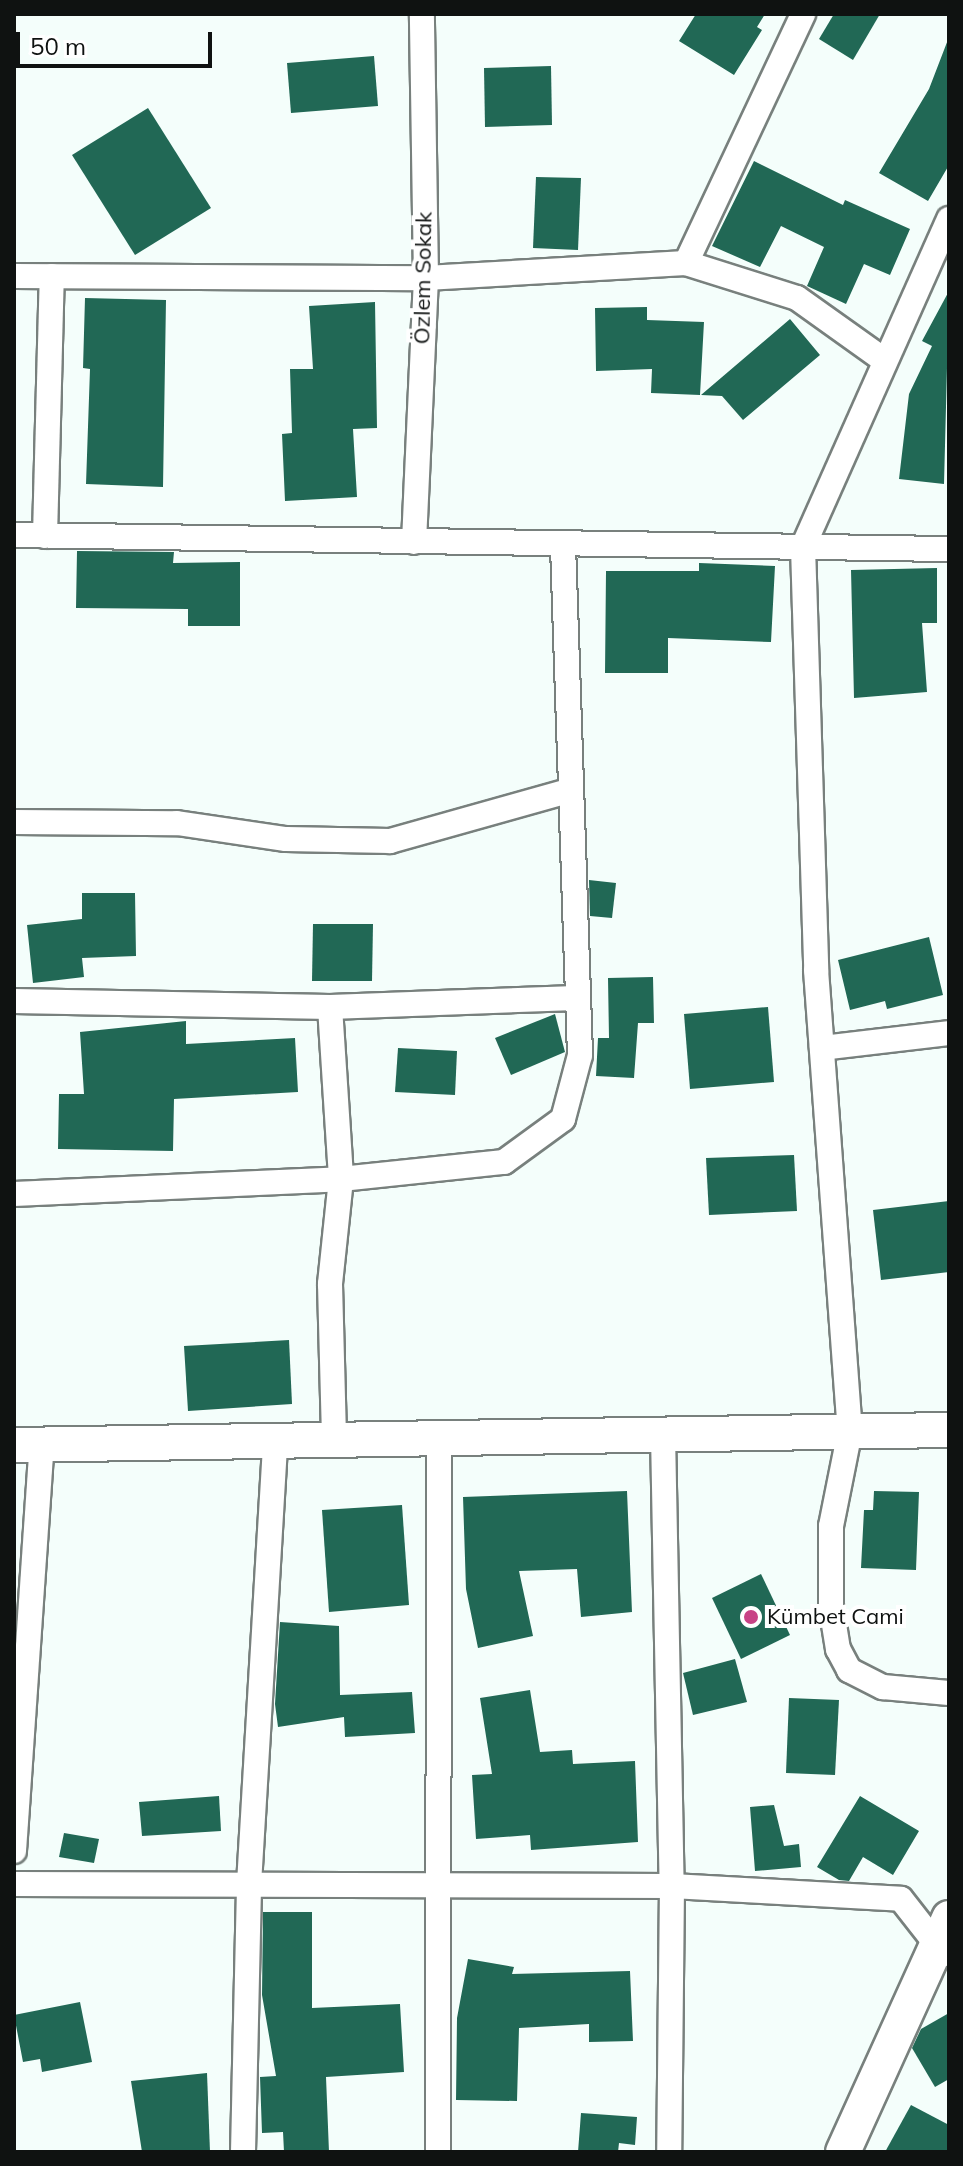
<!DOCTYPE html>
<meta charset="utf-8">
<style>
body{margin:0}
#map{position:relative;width:963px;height:2166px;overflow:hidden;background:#f4fefb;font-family:Mulish,sans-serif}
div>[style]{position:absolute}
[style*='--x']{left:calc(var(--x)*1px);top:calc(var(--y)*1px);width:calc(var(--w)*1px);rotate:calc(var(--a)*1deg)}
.building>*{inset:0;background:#216855}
.roads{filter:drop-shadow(2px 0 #78807d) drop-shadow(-2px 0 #78807d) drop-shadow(0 2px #78807d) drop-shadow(0 -2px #78807d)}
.street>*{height:24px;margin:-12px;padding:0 12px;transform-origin:12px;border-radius:12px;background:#fff}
.secondary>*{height:34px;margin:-17px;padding:0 17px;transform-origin:17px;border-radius:17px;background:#fff}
.dots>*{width:22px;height:22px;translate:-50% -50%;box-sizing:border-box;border:4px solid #fff;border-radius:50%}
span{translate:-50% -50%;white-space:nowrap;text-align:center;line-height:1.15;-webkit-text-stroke:8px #fff;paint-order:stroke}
.street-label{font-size:22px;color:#0f1211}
.poi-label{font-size:22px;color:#0f1211}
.left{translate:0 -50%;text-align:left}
.frame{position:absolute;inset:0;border:16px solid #0f1211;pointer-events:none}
.scale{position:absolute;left:16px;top:32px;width:196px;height:36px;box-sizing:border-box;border:4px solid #0f1211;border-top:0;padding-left:10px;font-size:24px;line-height:28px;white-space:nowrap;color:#0f1211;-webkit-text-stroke:6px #fff;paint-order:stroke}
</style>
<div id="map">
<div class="building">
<div style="clip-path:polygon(696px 14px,765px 14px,757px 27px,762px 30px,734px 75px,679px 41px)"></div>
<div style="clip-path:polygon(834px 14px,880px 14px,853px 60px,819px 39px)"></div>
<div style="clip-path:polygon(949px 37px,949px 165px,928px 201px,879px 173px,929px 89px)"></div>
<div style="clip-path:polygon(374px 56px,378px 106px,291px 113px,287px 63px)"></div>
<div style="clip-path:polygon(551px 66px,552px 125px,485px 127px,484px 68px)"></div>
<div style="clip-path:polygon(148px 108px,211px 208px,135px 255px,72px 155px)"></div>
<div style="clip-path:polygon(754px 161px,843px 205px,845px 200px,910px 229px,890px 275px,864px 264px,846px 304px,807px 286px,824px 247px,781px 226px,760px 267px,712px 246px)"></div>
<div style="clip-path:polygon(536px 177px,581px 178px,578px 250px,533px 248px)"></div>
<div style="clip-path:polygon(949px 291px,944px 484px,899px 479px,909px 394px,932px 346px,922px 341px)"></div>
<div style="clip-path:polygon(85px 298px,166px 300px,163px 487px,86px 484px,90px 369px,83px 368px)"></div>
<div style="clip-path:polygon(375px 302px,377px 428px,353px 429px,357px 497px,285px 501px,282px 434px,292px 433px,290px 369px,313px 369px,309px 306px)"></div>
<div style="clip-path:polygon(647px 307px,647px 320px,704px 322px,700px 395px,651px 393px,652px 369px,596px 371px,595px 308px)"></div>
<div style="clip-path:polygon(790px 319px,820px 355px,743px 420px,722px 396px,701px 395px)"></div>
<div style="clip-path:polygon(77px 551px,174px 552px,173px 563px,240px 562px,240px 626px,188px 626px,188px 609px,76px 608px)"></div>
<div style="clip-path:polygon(699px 563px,775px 566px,771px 642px,668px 638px,668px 673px,605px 673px,606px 571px,699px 571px)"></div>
<div style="clip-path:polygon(937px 568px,937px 623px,922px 623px,927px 692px,854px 698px,851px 570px)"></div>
<div style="clip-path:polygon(589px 880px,616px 883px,612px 918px,590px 916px)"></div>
<div style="clip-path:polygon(82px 893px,135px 893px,136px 956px,82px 958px,84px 977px,33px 983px,27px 925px,82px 919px)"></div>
<div style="clip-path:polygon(313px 924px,373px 924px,372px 981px,312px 981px)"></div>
<div style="clip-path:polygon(929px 937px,943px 995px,887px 1009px,885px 1001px,850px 1010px,838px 960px)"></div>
<div style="clip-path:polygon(653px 977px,654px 1023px,638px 1023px,634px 1078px,596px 1076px,598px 1038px,609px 1038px,608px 978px)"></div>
<div style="clip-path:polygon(768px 1007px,774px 1082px,690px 1089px,684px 1014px)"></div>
<div style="clip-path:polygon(555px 1014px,565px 1052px,511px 1075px,495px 1038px)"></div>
<div style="clip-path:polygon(186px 1021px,186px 1044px,295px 1038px,298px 1092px,174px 1099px,173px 1151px,58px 1149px,59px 1094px,84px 1094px,80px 1032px)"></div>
<div style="clip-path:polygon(398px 1048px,457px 1051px,455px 1095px,395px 1092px)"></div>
<div style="clip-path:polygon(794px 1155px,797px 1211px,709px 1215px,706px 1158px)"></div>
<div style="clip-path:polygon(949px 1201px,949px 1272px,881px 1280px,873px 1210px)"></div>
<div style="clip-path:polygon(289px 1340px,292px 1404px,188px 1411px,184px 1346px)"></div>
<div style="clip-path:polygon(627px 1491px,632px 1612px,581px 1617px,577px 1569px,519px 1571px,533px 1636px,478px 1648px,466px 1589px,463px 1497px)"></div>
<div style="clip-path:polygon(874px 1491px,919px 1492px,916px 1570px,861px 1568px,864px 1510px,873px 1510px)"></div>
<div style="clip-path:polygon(402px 1505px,409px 1605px,329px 1612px,322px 1510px)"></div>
<div style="clip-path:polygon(761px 1574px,790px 1635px,741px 1659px,712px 1598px)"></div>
<div style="clip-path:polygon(280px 1622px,339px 1626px,340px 1695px,412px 1692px,415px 1733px,345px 1737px,344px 1717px,278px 1727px,275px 1704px)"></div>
<div style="clip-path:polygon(735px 1659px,747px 1702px,693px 1715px,683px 1673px)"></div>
<div style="clip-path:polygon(530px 1690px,540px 1752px,572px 1750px,573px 1764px,635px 1761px,638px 1842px,531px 1850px,530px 1835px,476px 1839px,472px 1775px,492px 1774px,480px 1698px)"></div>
<div style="clip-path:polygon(789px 1698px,839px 1700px,835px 1775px,786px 1773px)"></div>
<div style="clip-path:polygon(219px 1796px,221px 1831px,142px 1836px,139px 1802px)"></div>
<div style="clip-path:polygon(860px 1796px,919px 1831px,893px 1875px,863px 1857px,849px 1881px,839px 1880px,817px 1867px)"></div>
<div style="clip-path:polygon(774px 1805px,784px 1846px,799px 1844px,801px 1867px,755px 1871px,750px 1807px)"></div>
<div style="clip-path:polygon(64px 1833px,99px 1839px,94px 1863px,59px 1857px)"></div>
<div style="clip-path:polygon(263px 1912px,312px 1912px,312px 2008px,400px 2004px,404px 2072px,326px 2077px,329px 2152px,284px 2152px,283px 2132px,262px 2133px,260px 2077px,276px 2076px,262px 1995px)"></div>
<div style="clip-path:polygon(468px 1959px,514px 1967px,512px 1974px,630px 1971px,633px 2041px,589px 2042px,589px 2024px,519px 2028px,517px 2101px,456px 2100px,457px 2018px)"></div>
<div style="clip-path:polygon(80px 2002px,92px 2062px,42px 2072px,40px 2059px,23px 2062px,14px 2015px)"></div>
<div style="clip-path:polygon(949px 2013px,949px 2079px,935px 2087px,912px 2048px,921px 2029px)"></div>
<div style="clip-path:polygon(207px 2073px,210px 2152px,142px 2152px,131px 2081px)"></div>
<div style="clip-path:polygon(911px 2105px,949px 2125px,949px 2152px,885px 2152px)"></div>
<div style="clip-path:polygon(581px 2113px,637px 2117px,635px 2145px,619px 2143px,618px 2152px,578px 2152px)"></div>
</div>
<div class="roads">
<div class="street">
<div style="--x:949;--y:219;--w:359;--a:114"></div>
<div style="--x:803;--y:547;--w:423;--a:88.2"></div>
<div style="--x:816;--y:970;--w:462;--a:85.8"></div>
<div style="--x:850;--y:1431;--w:97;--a:101.3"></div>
<div style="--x:831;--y:1526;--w:80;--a:90"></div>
<div style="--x:831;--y:1606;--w:44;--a:80.8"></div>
<div style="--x:838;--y:1649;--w:24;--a:62"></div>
<div style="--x:849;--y:1670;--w:38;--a:27"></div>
<div style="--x:883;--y:1687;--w:66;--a:5.2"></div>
<div style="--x:686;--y:263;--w:275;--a:-64.8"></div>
<div style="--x:14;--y:276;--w:412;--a:0.3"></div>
<div style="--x:426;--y:278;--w:260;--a:-3.3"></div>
<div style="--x:686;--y:263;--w:116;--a:17.5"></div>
<div style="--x:797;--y:298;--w:107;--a:35.5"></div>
<div style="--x:14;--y:535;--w:935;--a:0.86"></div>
<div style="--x:45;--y:536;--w:260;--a:-88.5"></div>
<div style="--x:414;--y:542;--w:264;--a:-87.4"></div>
<div style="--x:426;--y:278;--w:264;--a:-90.9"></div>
<div style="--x:14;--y:822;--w:163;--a:0.4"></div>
<div style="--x:177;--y:823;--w:110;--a:8.4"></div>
<div style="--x:286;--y:839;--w:104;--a:1.1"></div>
<div style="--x:390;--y:841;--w:185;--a:-15.7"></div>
<div style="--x:14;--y:1001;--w:316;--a:1.1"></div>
<div style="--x:330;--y:1007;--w:246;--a:-2.1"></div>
<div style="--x:330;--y:1007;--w:172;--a:86.3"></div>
<div style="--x:341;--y:1179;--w:106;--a:96"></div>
<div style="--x:330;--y:1284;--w:155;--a:88.5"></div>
<div style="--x:822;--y:1048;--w:128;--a:-6.7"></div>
<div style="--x:14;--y:1194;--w:327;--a:-2.6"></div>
<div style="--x:341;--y:1179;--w:164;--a:-6"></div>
<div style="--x:504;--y:1162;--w:73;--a:-36.1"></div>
<div style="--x:563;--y:1119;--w:66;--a:-75.1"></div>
<div style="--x:580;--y:1055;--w:511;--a:-91.91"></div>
<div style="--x:663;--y:1434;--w:452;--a:88.9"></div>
<div style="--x:672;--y:1886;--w:266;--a:90.6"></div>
<div style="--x:14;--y:1851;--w:408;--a:-86.1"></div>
<div style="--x:14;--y:1884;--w:658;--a:0.17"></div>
<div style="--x:672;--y:1886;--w:229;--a:3.2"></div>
<div style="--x:901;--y:1899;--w:70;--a:52"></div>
<div style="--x:243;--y:2152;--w:268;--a:-88.7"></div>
<div style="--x:249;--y:1884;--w:445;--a:-86.6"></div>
<div style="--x:438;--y:2152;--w:715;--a:-89.92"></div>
</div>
<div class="secondary">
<div style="--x:14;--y:1445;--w:935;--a:-0.92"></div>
<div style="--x:843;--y:2152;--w:257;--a:-65.6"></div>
</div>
</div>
<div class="dots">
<div style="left:751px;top:1617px;background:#c84386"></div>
</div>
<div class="street-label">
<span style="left:423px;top:278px;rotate:-89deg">Özlem Sokak</span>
</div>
<div class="poi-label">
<span class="left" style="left:767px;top:1617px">Kümbet Cami</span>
</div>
<div class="frame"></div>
<div class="scale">50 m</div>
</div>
